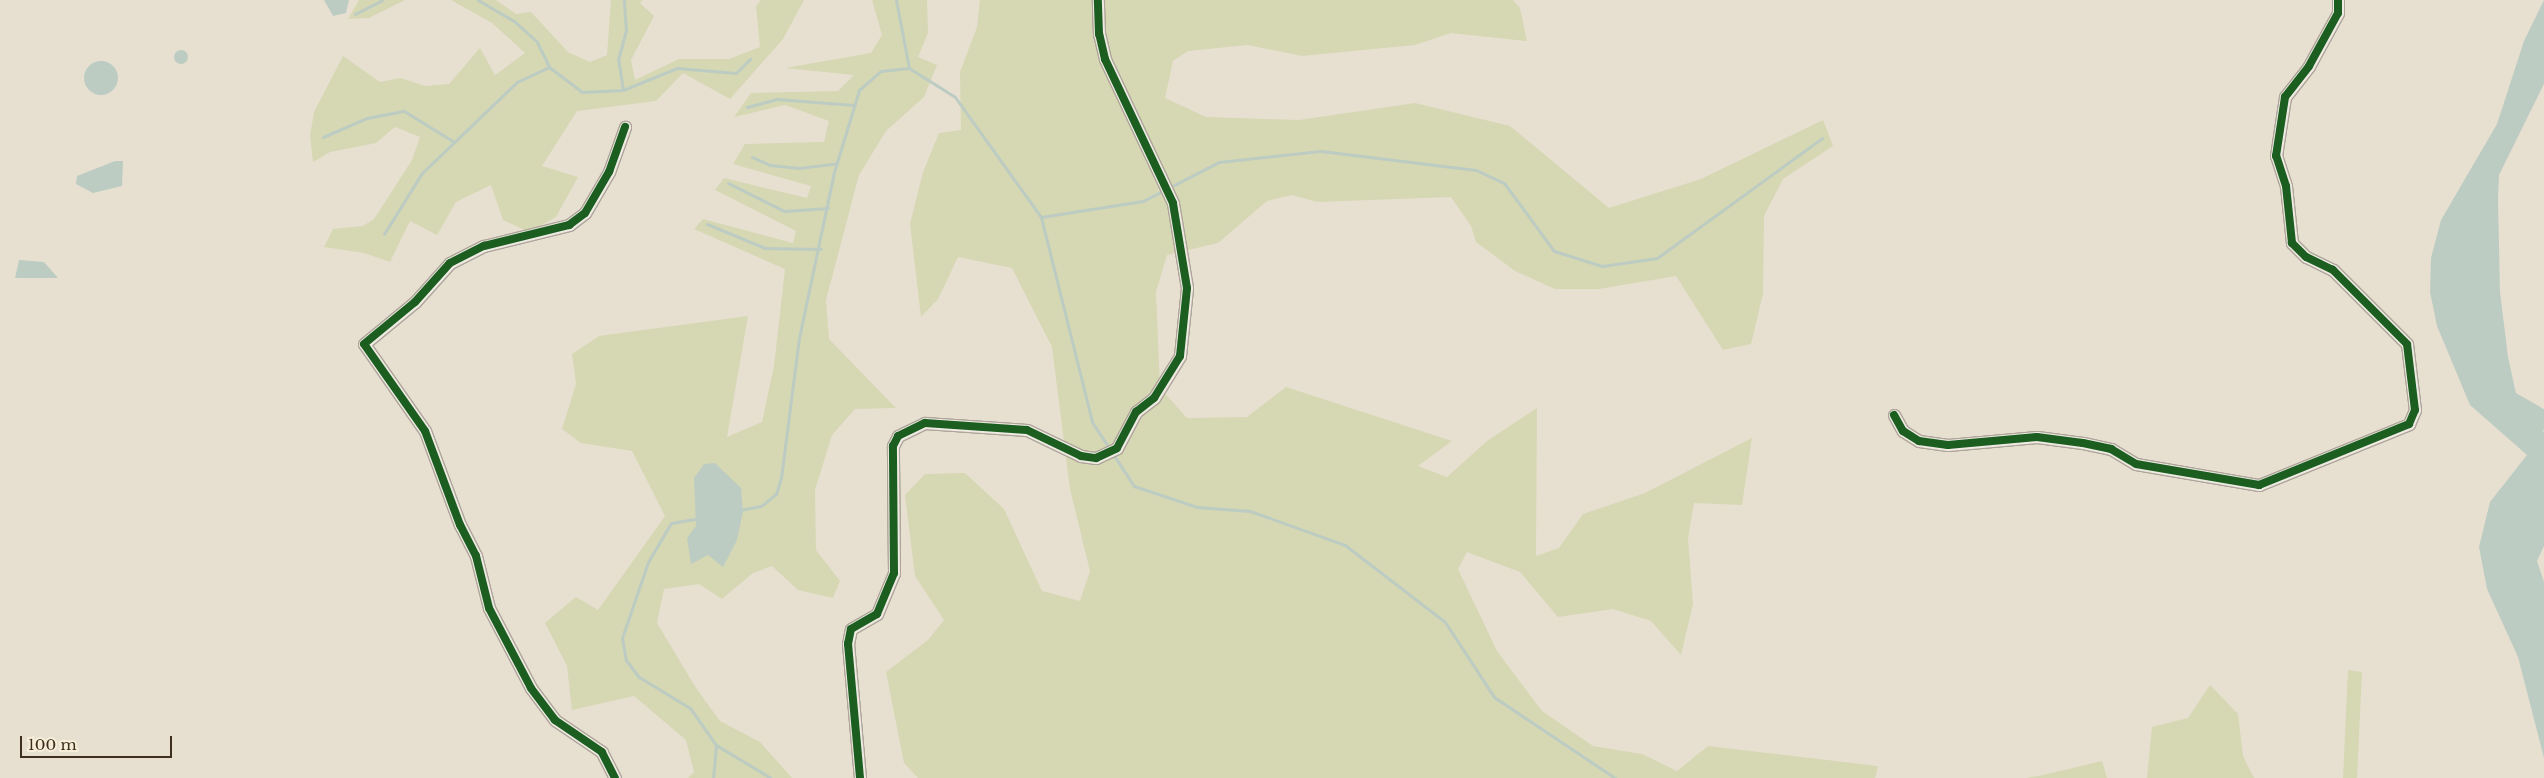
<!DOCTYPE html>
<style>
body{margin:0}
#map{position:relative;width:2544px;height:778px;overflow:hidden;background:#e7e0d1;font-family:"Libre Baskerville",serif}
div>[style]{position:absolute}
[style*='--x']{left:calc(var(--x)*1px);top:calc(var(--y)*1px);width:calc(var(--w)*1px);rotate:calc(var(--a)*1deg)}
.green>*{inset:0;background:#d6d7b3}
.water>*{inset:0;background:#bcccc2}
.round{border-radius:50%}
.stream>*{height:3px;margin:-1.5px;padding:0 1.5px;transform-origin:1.5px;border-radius:1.5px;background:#bcccc2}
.river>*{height:19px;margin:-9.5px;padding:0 9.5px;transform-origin:9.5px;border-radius:9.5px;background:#bcccc2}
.roads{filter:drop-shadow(1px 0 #ada599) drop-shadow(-1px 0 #ada599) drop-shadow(0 1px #ada599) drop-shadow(0 -1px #ada599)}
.minor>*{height:11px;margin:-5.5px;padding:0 5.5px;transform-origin:5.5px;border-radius:5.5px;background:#efebe3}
.cycleway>*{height:8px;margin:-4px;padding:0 4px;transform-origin:4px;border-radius:4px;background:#1b5e20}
span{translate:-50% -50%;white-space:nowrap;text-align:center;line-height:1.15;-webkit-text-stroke:4.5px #f7eed8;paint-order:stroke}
.scale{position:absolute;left:20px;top:736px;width:152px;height:22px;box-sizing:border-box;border:2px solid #3d2e20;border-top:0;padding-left:6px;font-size:15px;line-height:18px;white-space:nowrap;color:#3d2e20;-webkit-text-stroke:4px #f7eed8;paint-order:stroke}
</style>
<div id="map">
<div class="green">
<div style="clip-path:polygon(359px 0,405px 0,369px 18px,348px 19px)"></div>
<div style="clip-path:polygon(451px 0,496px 0,516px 14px,531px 12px,568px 52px,590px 62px,607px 55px,611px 0,643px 0,640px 3px,654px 16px,631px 60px,635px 80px,679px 59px,729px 59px,760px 47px,756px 6px,761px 0,804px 0,783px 39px,730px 99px,683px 73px,656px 101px,577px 111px,542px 166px,578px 177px,556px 217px,529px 232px,503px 220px,491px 185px,456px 202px,437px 235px,410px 221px,390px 262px,364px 253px,324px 247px,333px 229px,363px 226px,374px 219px,412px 160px,420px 137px,395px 127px,376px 143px,330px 152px,313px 162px,310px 136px,314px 112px,343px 56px,380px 82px,401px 78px,425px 86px,449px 84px,480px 48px,495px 75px,525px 53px,492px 23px)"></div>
<div style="clip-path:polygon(872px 0,927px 0,928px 33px,918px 57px,937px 65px,924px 97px,886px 131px,859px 175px,826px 300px,829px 339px,896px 408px,855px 409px,832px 435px,815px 490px,816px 550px,840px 581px,833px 598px,798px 590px,772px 566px,753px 573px,722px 599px,699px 584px,664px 589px,657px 623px,696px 688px,720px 721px,760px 742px,792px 778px,688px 778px,694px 772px,686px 740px,634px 696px,572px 710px,567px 666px,545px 623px,576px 597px,598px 610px,665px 516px,632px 451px,581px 443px,562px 429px,576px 384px,572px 354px,599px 336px,748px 316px,727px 437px,762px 422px,774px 366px,785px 269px,694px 229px,703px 219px,793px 243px,796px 231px,715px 190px,724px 178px,807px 198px,811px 186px,733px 164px,745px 144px,824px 142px,829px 121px,785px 105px,734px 117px,751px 93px,838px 91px,854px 75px,785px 68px,871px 53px,882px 35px)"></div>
<div style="clip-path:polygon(980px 0,1513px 0,1520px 8px,1527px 41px,1451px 33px,1415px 45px,1302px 56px,1248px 45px,1188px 51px,1173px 61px,1165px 98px,1206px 117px,1299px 120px,1415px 103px,1510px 126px,1609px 208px,1701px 179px,1823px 120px,1833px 146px,1783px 179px,1764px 216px,1763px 294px,1751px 344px,1723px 350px,1676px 276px,1599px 289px,1555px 289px,1515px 271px,1476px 242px,1471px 226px,1451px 197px,1317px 202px,1292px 195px,1267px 201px,1218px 243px,1167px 255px,1156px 292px,1160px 388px,1187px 418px,1247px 417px,1286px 387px,1452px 441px,1418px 466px,1447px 477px,1487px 441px,1537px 408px,1536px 556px,1559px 548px,1583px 514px,1645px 493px,1752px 438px,1742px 505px,1694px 503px,1688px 538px,1693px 604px,1681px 655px,1651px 621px,1613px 609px,1558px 617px,1520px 572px,1467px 552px,1458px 569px,1497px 651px,1542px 711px,1593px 746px,1642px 754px,1677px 771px,1708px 746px,1878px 766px,1875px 778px,918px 778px,904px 763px,886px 672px,928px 640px,944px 620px,915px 576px,905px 495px,925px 474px,965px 473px,1004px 509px,1042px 591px,1080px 601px,1090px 571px,1070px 489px,1052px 347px,1012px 268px,958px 257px,938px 299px,921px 317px,910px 224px,923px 172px,939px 133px,961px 130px,960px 72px,977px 27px)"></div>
<div style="clip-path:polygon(2348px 670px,2362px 672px,2357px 778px,2343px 778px)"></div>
<div style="clip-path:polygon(2210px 685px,2238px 714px,2243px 756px,2254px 778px,2147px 778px,2152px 727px,2188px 718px)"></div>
<div style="clip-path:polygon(2102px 761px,2107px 778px,2026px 778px,2043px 775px)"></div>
</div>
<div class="water">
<div style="clip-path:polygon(324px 0,349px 0,346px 13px,333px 16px)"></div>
<div style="clip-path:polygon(2544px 0,2544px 84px,2499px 175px,2498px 199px,2500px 292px,2508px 357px,2517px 398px,2544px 432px,2544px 546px,2537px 561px,2544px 582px,2544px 758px,2518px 657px,2487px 589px,2479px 547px,2490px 502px,2527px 455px,2470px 405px,2437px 326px,2430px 292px,2431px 258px,2441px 220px,2497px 124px,2524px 41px)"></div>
<div class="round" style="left:174px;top:50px;width:14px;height:14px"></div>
<div class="round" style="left:84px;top:61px;width:34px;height:34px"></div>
<div style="clip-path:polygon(115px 161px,123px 161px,122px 186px,93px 193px,76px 184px,77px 176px)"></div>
<div style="clip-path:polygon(19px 260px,44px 262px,58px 278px,15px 278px)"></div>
<div style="clip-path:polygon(715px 463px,741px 488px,743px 512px,737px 540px,723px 567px,708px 555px,691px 564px,687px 538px,696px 526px,694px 478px,704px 464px)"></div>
</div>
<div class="stream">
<div style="--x:478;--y:0;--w:42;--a:30.3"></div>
<div style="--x:514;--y:21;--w:31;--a:42"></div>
<div style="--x:537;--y:42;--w:28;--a:64"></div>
<div style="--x:549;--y:67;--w:41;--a:37.1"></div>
<div style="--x:582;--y:92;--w:41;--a:-2.8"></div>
<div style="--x:623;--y:90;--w:30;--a:-99"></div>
<div style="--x:618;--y:60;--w:30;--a:-75"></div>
<div style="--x:626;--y:31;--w:31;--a:-94"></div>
<div style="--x:355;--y:14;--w:30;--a:-27"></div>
<div style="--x:909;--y:68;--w:54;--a:32.2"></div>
<div style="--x:955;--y:97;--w:148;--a:54.4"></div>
<div style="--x:1041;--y:217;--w:211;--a:76"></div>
<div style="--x:1092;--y:422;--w:77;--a:56.7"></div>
<div style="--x:1134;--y:486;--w:66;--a:18.4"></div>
<div style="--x:1197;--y:507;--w:53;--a:4.3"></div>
<div style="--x:1250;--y:511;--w:101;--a:19.7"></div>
<div style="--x:1345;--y:545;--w:126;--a:37.6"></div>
<div style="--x:1445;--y:622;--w:90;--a:56.8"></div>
<div style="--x:1494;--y:697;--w:146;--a:33.8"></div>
<div style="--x:623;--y:90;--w:58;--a:-22.2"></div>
<div style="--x:677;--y:68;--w:59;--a:4.8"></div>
<div style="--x:736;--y:73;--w:20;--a:-45"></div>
<div style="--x:747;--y:107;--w:31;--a:-15"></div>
<div style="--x:777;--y:99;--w:77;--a:4.5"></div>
<div style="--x:323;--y:137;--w:48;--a:-23.4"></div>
<div style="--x:367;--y:118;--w:38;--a:-11"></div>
<div style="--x:404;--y:111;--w:59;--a:31.8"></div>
<div style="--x:752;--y:157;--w:20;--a:24"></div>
<div style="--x:770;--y:165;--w:29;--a:6"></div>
<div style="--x:799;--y:168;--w:38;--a:-7"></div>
<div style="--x:728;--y:183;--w:63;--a:26.6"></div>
<div style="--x:784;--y:211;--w:44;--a:-3.9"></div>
<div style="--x:1041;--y:217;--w:103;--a:-8.9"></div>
<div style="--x:1143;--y:201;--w:85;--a:-27.2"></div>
<div style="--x:1219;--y:162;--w:103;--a:-6.2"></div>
<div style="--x:1321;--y:151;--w:156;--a:7"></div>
<div style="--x:1476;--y:170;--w:31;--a:25"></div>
<div style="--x:1504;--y:183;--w:84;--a:53.7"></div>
<div style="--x:1554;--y:251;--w:50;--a:17.4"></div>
<div style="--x:1602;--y:266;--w:56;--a:-8.3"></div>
<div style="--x:1657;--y:258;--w:204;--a:-36"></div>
<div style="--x:707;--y:224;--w:63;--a:22.5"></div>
<div style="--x:765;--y:248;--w:56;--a:1"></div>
<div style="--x:384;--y:234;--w:72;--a:-58.1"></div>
<div style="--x:422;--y:173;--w:132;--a:-43.8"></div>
<div style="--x:517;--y:82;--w:35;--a:-25"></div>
<div style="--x:740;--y:510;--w:21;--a:-11"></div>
<div style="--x:761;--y:506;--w:19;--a:-39"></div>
<div style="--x:776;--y:494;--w:17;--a:-73"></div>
<div style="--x:781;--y:478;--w:141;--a:-82.7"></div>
<div style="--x:799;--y:338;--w:170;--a:-78.1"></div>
<div style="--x:834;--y:172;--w:86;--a:-73"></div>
<div style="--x:859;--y:90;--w:29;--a:-41"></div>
<div style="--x:881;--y:71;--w:28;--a:-6"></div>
<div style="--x:909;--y:68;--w:69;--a:-100.8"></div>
<div style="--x:700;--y:518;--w:29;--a:170"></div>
<div style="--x:671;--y:523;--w:45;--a:120.5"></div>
<div style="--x:648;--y:562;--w:80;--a:108.9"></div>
<div style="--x:622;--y:638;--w:22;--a:80"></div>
<div style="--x:626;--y:660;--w:21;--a:53"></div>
<div style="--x:639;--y:677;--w:60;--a:31.3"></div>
<div style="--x:690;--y:708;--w:45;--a:54.9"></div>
<div style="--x:716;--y:745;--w:33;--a:95"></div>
<div style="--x:716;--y:745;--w:64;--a:31"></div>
</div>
<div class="river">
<div style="--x:2506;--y:398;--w:44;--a:30.1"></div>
</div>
<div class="roads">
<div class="minor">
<div style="--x:1894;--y:415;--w:18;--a:61"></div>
<div style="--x:1903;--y:431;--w:19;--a:32"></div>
<div style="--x:1919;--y:441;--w:29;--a:8"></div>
<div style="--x:1948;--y:445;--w:89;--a:-5.1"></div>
<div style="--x:2037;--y:437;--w:46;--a:7.4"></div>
<div style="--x:2083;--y:443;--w:29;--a:12"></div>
<div style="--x:2111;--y:449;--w:29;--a:31"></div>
<div style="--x:2136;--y:464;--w:125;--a:9.7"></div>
<div style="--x:2259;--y:485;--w:162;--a:-22.1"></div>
<div style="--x:2409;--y:424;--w:15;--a:-67"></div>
<div style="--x:2415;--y:410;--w:66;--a:-96.9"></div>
<div style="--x:2407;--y:344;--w:105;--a:-135"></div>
<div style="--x:2333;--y:270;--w:30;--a:-154"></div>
<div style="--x:2306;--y:257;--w:20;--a:-135"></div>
<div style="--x:2292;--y:243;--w:57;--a:-96"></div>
<div style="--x:2286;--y:186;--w:32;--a:-108"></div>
<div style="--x:2276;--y:156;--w:60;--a:-81.3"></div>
<div style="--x:2285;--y:97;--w:39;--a:-52"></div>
<div style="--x:2309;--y:66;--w:60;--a:-61.3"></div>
<div style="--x:2338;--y:13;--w:13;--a:-90"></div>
<div style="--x:615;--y:778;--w:29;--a:-117"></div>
<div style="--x:602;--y:752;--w:57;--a:-145.8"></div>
<div style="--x:555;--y:720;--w:40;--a:-127"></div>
<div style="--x:531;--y:688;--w:90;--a:-117.7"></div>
<div style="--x:489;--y:608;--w:54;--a:-104"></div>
<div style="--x:476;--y:556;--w:35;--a:-117"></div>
<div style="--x:460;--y:525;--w:100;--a:-110.4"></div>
<div style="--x:425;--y:431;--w:106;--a:-125"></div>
<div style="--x:364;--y:344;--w:66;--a:-39.5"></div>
<div style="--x:415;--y:302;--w:52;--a:-48.1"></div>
<div style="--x:450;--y:263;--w:38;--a:-27"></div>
<div style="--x:484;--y:246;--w:88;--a:-13.9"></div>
<div style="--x:569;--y:225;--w:20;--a:-37"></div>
<div style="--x:585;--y:213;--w:48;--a:-59.7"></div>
<div style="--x:609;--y:172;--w:48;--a:-70.4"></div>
<div style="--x:860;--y:778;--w:135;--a:-95.1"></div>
<div style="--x:848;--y:644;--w:15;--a:-79"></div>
<div style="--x:851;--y:629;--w:30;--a:-30"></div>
<div style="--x:877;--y:614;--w:44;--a:-67.5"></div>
<div style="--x:894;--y:573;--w:127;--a:-90.5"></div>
<div style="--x:893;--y:446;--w:11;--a:-63"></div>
<div style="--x:898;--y:436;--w:30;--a:-26"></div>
<div style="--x:925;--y:423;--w:102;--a:3.9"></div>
<div style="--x:1027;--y:430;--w:60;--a:25.7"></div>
<div style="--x:1081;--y:456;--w:15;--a:8"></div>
<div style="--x:1096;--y:458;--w:23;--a:-25"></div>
<div style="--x:1117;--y:448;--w:41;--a:-62.2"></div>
<div style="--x:1136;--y:412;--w:23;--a:-38"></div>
<div style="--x:1154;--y:398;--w:49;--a:-58.2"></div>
<div style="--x:1180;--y:356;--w:68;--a:-84.1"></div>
<div style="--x:1187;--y:288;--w:86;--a:-99.4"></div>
<div style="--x:1173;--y:203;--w:159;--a:-115.3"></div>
<div style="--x:1105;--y:59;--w:26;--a:-103"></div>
<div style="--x:1099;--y:34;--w:34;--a:-92"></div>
</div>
</div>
<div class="cycleway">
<div style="--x:1894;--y:415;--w:18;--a:61"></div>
<div style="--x:1903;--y:431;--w:19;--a:32"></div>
<div style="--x:1919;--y:441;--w:29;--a:8"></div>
<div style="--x:1948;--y:445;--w:89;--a:-5.1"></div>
<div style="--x:2037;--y:437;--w:46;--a:7.4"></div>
<div style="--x:2083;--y:443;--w:29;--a:12"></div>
<div style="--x:2111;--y:449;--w:29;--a:31"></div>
<div style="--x:2136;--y:464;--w:125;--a:9.7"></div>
<div style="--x:2259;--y:485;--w:162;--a:-22.1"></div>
<div style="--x:2409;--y:424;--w:15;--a:-67"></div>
<div style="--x:2415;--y:410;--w:66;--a:-96.9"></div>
<div style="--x:2407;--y:344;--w:105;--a:-135"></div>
<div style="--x:2333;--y:270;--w:30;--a:-154"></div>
<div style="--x:2306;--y:257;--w:20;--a:-135"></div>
<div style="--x:2292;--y:243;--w:57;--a:-96"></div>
<div style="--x:2286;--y:186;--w:32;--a:-108"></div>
<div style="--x:2276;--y:156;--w:60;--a:-81.3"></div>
<div style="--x:2285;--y:97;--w:39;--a:-52"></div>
<div style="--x:2309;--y:66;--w:60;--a:-61.3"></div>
<div style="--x:2338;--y:13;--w:13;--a:-90"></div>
<div style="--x:615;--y:778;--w:29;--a:-117"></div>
<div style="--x:602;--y:752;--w:57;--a:-145.8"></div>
<div style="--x:555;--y:720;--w:40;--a:-127"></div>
<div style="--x:531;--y:688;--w:90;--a:-117.7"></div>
<div style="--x:489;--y:608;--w:54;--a:-104"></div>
<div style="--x:476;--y:556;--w:35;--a:-117"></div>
<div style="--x:460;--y:525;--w:100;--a:-110.4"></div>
<div style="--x:425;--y:431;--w:106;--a:-125"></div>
<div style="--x:364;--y:344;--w:66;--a:-39.5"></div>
<div style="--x:415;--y:302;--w:52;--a:-48.1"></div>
<div style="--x:450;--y:263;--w:38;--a:-27"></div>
<div style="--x:484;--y:246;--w:88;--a:-13.9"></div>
<div style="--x:569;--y:225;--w:20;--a:-37"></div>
<div style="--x:585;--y:213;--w:48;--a:-59.7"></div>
<div style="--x:609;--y:172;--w:48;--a:-70.4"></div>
<div style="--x:860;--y:778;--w:135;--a:-95.1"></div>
<div style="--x:848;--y:644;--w:15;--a:-79"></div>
<div style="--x:851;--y:629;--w:30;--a:-30"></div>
<div style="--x:877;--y:614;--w:44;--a:-67.5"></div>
<div style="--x:894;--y:573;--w:127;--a:-90.5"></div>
<div style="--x:893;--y:446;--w:11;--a:-63"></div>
<div style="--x:898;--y:436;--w:30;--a:-26"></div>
<div style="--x:925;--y:423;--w:102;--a:3.9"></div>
<div style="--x:1027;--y:430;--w:60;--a:25.7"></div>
<div style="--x:1081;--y:456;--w:15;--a:8"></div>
<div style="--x:1096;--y:458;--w:23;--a:-25"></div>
<div style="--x:1117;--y:448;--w:41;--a:-62.2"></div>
<div style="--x:1136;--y:412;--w:23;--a:-38"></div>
<div style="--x:1154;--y:398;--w:49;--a:-58.2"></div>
<div style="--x:1180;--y:356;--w:68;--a:-84.1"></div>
<div style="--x:1187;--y:288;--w:86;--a:-99.4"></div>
<div style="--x:1173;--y:203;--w:159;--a:-115.3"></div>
<div style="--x:1105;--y:59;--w:26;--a:-103"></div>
<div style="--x:1099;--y:34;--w:34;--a:-92"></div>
</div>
<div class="scale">100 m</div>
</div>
